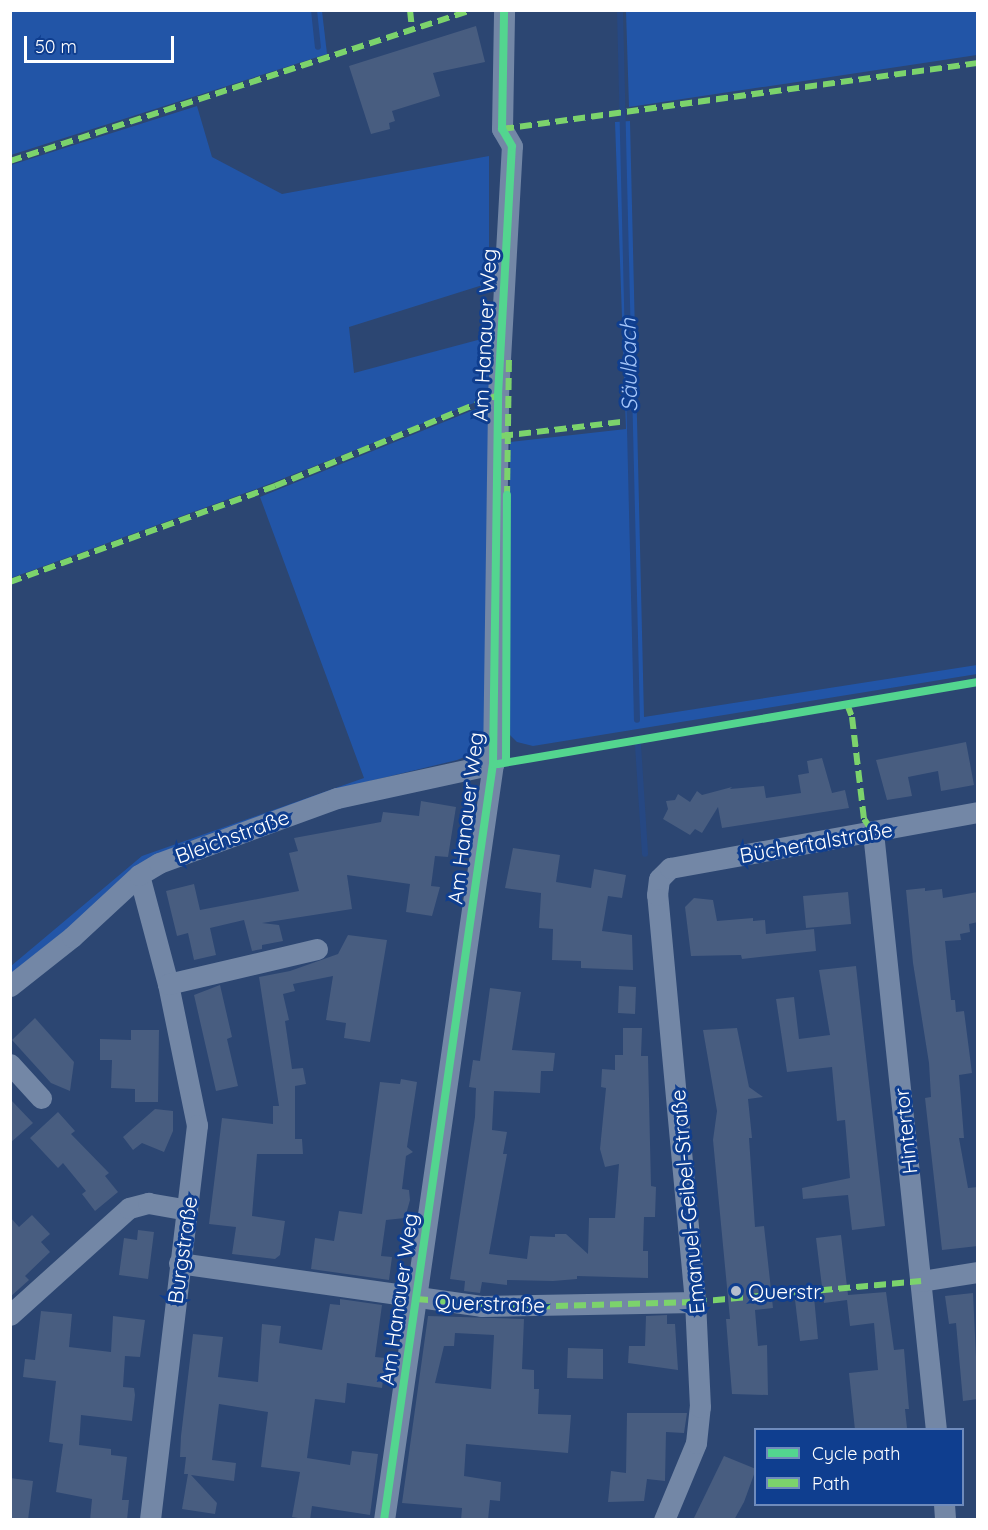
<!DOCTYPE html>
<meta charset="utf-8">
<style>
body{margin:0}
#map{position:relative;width:988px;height:1530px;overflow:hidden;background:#2c4672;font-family:Quicksand,sans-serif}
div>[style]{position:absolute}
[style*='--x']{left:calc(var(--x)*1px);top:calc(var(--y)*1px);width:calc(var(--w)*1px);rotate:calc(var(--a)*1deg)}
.green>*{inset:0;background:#2255a7}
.stream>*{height:6px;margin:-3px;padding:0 3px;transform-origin:3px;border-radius:3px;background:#264883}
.building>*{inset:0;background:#485d80}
.minor>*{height:21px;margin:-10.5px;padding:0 10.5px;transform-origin:10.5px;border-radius:10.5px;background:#7387a6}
.quiet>*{height:6px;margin-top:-3px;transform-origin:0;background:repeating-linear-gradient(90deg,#7cd36c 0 12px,transparent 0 18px)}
.cycleway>*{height:8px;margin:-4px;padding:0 4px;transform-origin:4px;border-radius:4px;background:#53d58f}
.dots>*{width:16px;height:16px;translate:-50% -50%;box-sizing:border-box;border:3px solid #0f3e8f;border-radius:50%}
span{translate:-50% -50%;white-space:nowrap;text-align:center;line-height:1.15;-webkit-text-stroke:6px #0f3e8f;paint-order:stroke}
.street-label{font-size:21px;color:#fff}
.poi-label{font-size:21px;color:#fff}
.left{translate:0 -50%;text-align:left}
.water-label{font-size:22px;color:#a5c6fa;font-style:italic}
.frame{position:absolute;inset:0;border:12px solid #fff;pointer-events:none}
.legend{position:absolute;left:754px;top:1428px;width:210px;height:78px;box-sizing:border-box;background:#0f3e8f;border:2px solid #6f8bbc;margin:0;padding:8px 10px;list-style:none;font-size:18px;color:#fff}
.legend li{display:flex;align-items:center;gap:12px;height:30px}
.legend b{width:30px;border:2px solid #6f8bbc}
.scale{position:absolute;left:24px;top:36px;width:150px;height:27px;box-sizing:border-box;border:3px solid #fff;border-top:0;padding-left:8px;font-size:18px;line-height:21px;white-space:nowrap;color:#fff;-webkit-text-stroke:4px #0f3e8f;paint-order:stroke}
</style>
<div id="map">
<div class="green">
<div style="clip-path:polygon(10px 11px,322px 11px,327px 54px,11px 155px)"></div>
<div style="clip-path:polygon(626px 11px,977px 11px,977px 55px,629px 107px)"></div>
<div style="clip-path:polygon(197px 106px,212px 157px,282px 194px,489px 156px,489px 283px,349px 327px,354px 373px,489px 337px,489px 397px,259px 488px,11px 578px,11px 165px)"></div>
<div style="clip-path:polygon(630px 121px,644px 717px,977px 665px,977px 674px,533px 746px,517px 742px,508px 733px,510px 442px,626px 429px,615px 122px)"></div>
<div style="clip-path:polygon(493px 402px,490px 747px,457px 760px,366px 782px,177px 846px,11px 976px,11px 966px,142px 856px,364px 778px,260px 497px)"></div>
</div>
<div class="stream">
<div style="--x:314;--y:10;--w:37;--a:84"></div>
<div style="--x:620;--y:10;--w:710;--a:88.63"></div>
<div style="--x:638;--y:745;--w:109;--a:86.3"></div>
</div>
<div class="building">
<div style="clip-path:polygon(476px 26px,485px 62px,433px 73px,440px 96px,392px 111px,395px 121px,389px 123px,390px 129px,371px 134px,349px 66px)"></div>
<div style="clip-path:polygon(966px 742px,974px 785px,941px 791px,938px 771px,908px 777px,912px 796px,887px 800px,876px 760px)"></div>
<div style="clip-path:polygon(822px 758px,832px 793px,845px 790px,849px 808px,722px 828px,718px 807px,702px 833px,695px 829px,690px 835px,663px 819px,668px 809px,666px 801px,675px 800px,678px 794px,690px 802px,697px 791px,702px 795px,732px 787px,730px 789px,764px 786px,766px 798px,801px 793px,798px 775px,809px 773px,807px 761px)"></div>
<div style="clip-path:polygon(421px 801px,456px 807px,448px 857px,435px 856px,431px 886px,440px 887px,432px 916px,406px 912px,410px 884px,347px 875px,352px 909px,262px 923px,279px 925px,283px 941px,262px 945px,262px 949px,252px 951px,244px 920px,210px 928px,216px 955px,194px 960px,188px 933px,177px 936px,166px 891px,194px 884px,200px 910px,299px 891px,289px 853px,298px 851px,294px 838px,381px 822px,383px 812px,419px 816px)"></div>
<div style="clip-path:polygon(513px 848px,560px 855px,556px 882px,591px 888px,594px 869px,626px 875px,622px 898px,608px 896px,602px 931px,632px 935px,633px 970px,581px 968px,581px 961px,552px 960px,553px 929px,539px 928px,541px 893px,505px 888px)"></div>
<div style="clip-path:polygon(925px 888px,925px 891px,942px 889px,943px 898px,978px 892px,978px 922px,969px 924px,970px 932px,960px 934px,961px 940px,945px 941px,951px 1000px,955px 1000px,956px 1012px,964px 1011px,972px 1073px,959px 1075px,964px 1138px,959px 1138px,968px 1188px,978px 1187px,978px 1246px,942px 1250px,925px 1098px,931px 1097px,929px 1063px,913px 963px,906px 890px)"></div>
<div style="clip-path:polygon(848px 892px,851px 924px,806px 928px,803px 896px)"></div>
<div style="clip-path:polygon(694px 898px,713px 900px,717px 921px,753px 918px,753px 921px,765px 920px,766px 934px,814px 929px,816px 951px,742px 959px,741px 955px,691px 956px,685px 907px)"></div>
<div style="clip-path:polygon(348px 935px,387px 940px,370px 1042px,344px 1038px,346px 1023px,326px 1020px,333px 976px,293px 984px,295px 991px,283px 994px,289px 1020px,285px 1021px,292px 1069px,303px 1068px,306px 1084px,295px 1086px,295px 1139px,302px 1139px,303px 1154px,257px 1154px,252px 1216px,285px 1221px,280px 1255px,275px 1259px,232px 1254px,236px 1227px,209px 1224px,222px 1118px,273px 1124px,273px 1106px,279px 1106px,259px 977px,290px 971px,338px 954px)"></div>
<div style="clip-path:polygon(856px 966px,885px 1226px,852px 1230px,848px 1195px,803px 1199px,802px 1188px,850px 1178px,845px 1120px,837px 1121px,832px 1067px,787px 1072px,776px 999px,794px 997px,799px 1039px,830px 1035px,819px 970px)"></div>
<div style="clip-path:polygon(220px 985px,232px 1037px,227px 1039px,238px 1086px,216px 1091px,194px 995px)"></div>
<div style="clip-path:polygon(619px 986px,636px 987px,635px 1014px,618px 1013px)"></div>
<div style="clip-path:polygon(490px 988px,521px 992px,512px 1050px,555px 1053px,553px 1071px,541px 1071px,540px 1093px,494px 1091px,492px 1130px,507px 1132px,503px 1154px,507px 1154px,489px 1254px,527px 1259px,530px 1236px,555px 1237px,555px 1234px,566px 1234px,588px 1254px,589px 1218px,615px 1218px,619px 1164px,605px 1167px,600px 1149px,606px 1088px,601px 1087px,602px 1069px,615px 1070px,615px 1055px,623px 1055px,623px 1028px,642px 1028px,641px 1056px,648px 1056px,651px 1186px,656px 1187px,655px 1217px,644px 1217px,643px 1251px,648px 1251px,648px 1278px,577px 1276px,577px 1279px,553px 1281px,507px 1280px,507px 1285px,482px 1282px,480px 1293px,464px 1291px,465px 1281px,450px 1279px,475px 1117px,476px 1088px,469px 1087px,473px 1060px,480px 1061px)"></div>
<div style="clip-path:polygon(35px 1018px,74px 1062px,70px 1091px,51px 1083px,12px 1040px)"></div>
<div style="clip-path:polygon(737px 1028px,749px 1087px,763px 1097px,748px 1099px,752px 1138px,749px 1138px,755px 1227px,764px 1226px,773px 1308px,755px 1310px,758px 1346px,767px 1345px,768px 1395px,732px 1394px,726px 1319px,730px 1319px,713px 1140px,717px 1111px,703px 1030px)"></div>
<div style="clip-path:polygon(131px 1030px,159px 1030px,158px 1102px,135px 1102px,135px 1089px,111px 1088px,112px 1060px,100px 1060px,100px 1039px,131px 1040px)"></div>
<div style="clip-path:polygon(401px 1079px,417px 1082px,407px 1147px,413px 1152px,406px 1156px,402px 1189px,409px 1190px,410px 1200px,405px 1218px,386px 1220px,381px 1256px,392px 1257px,389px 1280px,311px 1269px,315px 1238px,334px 1241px,339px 1211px,362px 1214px,380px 1082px,400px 1084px)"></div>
<div style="clip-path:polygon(10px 1099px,33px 1123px,10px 1143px)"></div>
<div style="clip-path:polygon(155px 1109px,173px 1111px,173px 1131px,164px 1152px,142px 1143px,133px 1150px,123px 1137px)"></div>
<div style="clip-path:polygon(58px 1112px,75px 1131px,71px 1134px,109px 1173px,105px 1176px,118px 1192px,95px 1211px,82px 1194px,86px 1191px,63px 1163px,58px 1168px,30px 1138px)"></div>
<div style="clip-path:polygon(32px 1215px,50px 1234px,41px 1242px,50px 1252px,25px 1276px,29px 1280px,10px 1297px,10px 1217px,19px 1227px)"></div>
<div style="clip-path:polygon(138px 1230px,154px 1232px,148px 1279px,119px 1275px,124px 1238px,137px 1240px)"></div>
<div style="clip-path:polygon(841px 1235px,848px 1295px,886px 1292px,894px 1350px,904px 1349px,909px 1409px,905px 1409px,907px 1428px,855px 1430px,849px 1373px,878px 1370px,874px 1323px,850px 1326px,847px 1300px,824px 1303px,816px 1238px)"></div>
<div style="clip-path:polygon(973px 1293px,978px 1399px,963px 1401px,956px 1323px,949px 1324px,945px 1296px)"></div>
<div style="clip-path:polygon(814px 1297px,818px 1339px,800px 1341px,795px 1300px)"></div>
<div style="clip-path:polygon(340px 1299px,382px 1305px,375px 1357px,386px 1358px,382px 1388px,347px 1383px,345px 1403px,315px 1399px,307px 1458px,350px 1465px,352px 1451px,378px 1454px,370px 1515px,312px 1506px,310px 1520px,292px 1517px,300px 1472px,261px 1467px,268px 1412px,219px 1404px,212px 1460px,236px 1463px,234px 1481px,191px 1475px,217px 1503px,215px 1514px,182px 1509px,188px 1474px,184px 1474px,186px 1457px,180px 1457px,181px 1436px,193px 1334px,223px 1337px,218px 1377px,258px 1382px,262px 1324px,281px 1326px,279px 1343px,322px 1350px,330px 1304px,340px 1305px)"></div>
<div style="clip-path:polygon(41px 1311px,72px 1314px,69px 1347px,111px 1352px,113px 1316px,145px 1320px,140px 1357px,125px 1356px,123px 1387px,134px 1388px,135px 1395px,132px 1421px,81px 1415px,79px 1445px,111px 1449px,111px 1455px,127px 1457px,122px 1500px,129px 1500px,127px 1520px,90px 1520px,92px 1499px,56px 1492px,63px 1444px,49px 1442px,56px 1381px,23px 1377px,25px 1359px,35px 1360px)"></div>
<div style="clip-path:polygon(667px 1315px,667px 1324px,675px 1324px,678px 1370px,628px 1363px,629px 1346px,645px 1346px,646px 1316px)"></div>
<div style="clip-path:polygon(evenodd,428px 1316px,524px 1319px,522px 1369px,534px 1370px,534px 1389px,539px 1389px,538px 1414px,571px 1415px,568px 1453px,466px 1444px,464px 1476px,501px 1482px,500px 1501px,490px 1500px,488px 1520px,461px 1520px,462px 1508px,402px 1503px,428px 1316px,455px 1333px,494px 1335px,491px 1389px,435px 1383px,444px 1346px,454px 1346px,455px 1333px)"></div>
<div style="clip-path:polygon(568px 1348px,603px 1349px,603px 1379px,567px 1378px)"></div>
<div style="clip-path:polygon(627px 1413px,687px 1413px,684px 1433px,666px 1432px,665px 1481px,647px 1479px,644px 1501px,608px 1502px,611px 1471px,626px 1473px)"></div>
<div style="clip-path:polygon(724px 1456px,756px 1469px,744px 1502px,734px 1520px,693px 1520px)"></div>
<div style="clip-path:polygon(10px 1478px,33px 1481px,28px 1520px,10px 1520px)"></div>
</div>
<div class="minor">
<div style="--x:873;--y:832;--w:601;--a:83.99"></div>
<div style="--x:139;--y:875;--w:113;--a:75.1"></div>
<div style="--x:168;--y:984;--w:144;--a:78.4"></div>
<div style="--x:197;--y:1125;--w:398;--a:96.8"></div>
<div style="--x:168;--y:984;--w:153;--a:-13.2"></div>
<div style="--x:10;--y:986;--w:79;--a:-38.3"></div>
<div style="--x:72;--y:937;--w:91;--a:-42.8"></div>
<div style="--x:139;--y:875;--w:23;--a:-31"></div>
<div style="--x:159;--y:863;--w:189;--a:-20.1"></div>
<div style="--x:337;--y:798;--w:160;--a:-12.3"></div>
<div style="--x:10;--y:1064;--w:46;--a:47.6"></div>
<div style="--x:179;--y:1263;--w:305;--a:8.1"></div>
<div style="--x:481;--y:1306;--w:214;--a:-1.1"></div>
<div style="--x:921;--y:1281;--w:58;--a:-9"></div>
<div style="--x:10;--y:1315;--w:160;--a:-42"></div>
<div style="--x:129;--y:1208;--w:20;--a:-15"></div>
<div style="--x:148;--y:1203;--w:40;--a:10"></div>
<div style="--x:944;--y:1504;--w:16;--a:86"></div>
<div style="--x:384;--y:1520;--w:764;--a:-81.8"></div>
<div style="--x:493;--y:764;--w:369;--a:-89.2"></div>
<div style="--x:498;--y:395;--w:249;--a:-86.8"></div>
<div style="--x:512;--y:146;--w:20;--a:-120"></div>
<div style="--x:502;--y:129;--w:119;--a:-89"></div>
<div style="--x:664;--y:1520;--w:83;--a:-67.4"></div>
<div style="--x:696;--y:1443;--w:36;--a:-84"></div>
<div style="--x:700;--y:1407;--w:105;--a:-92.7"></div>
<div style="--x:695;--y:1302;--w:409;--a:-95.3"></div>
<div style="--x:657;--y:895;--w:16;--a:-83"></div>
<div style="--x:659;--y:879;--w:16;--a:-45"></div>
<div style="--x:670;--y:868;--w:313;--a:-10.3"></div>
</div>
<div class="quiet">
<div style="--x:410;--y:10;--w:20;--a:84"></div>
<div style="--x:502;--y:129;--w:481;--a:-7.9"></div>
<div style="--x:10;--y:161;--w:486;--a:-18.1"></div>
<div style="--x:501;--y:436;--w:121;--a:-6.7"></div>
<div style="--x:507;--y:498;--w:141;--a:-89.2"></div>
<div style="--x:10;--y:582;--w:282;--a:-19.9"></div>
<div style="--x:275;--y:486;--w:241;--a:-22.2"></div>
<div style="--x:847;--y:704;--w:14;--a:69"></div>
<div style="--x:852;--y:717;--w:103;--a:83.3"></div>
<div style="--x:864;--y:819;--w:16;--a:55"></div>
<div style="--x:416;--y:1299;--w:104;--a:4.4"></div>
<div style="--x:520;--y:1307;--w:175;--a:-1.6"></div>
<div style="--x:695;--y:1302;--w:227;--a:-5.3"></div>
</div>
<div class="cycleway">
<div style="--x:506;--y:762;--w:267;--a:-89.8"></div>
<div style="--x:498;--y:764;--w:487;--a:-9.7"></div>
<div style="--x:384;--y:1520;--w:764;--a:-81.8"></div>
<div style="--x:493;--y:764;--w:369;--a:-89.2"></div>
<div style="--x:498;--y:395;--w:249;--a:-86.8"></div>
<div style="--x:512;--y:146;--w:20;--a:-120"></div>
<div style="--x:502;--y:129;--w:119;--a:-89"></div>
</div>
<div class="dots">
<div style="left:736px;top:1291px;background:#b5bece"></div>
</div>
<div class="street-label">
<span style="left:484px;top:335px;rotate:-87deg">Am Hanauer Weg</span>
<span style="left:465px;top:818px;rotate:-83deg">Am Hanauer Weg</span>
<span style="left:232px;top:836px;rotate:-20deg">Bleichstraße</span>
<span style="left:816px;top:842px;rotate:-10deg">Büchertalstraße</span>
<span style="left:905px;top:1131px;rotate:-96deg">Hintertor</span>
<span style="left:687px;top:1202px;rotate:-95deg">Emanuel-Geibel-Straße</span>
<span style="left:182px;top:1250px;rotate:-82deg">Burgstraße</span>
<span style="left:398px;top:1299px;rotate:-82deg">Am Hanauer Weg</span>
<span style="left:490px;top:1303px;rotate:2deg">Querstraße</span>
</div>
<div class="poi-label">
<span class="left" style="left:748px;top:1291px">Querstr.</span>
</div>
<div class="water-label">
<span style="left:629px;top:365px;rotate:-91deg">Säulbach</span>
</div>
<div class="frame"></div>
<ul class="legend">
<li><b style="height:8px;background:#53d58f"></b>Cycle path</li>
<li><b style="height:8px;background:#7cd36c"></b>Path</li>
</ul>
<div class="scale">50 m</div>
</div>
